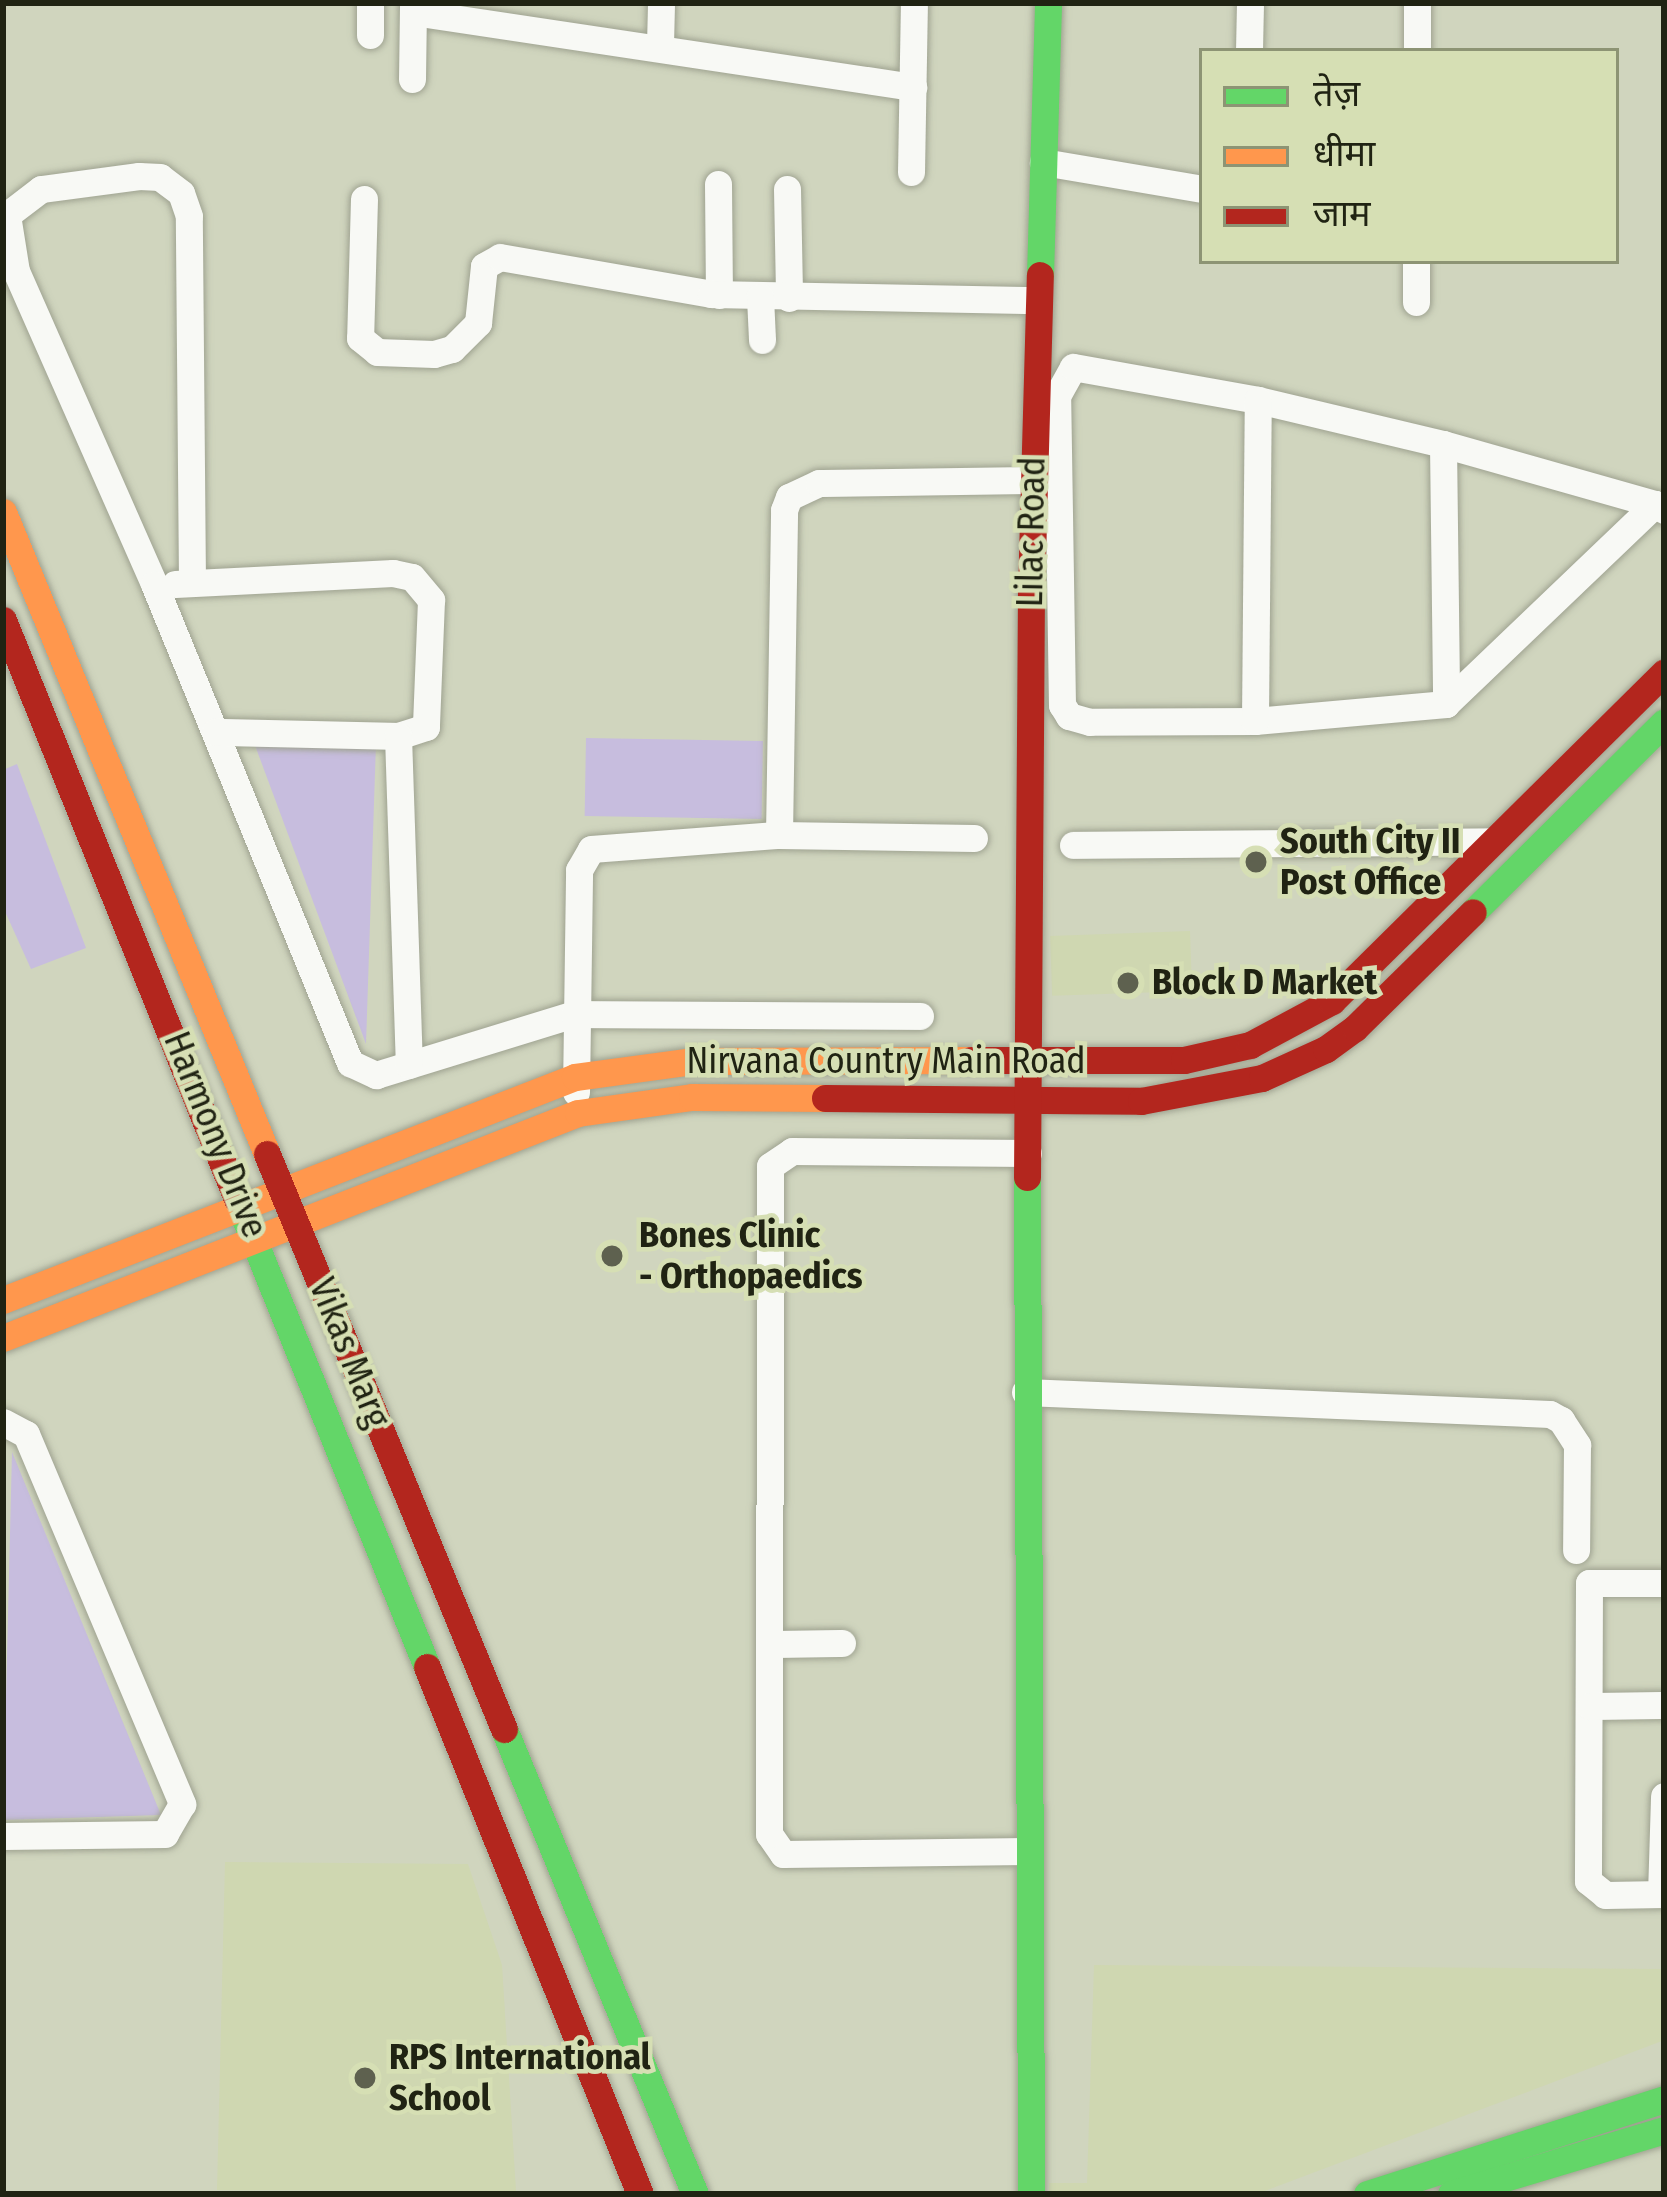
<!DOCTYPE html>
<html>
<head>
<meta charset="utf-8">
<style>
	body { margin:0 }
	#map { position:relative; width:1667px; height:2197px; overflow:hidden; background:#d0d5be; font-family:"Fira Sans Condensed","Noto Sans Devanagari",sans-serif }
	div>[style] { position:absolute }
	.built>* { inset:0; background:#cfd7b1; transform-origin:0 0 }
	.green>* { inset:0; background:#c7bdde; transform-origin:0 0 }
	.roads { filter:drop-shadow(0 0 3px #9fa391) drop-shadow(0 0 3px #9fa391) }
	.street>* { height:27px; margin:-13.5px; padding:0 13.5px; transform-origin:13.5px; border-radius:13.5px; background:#f8f9f5 }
	.fast>* { height:27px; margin:-13.5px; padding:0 13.5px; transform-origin:13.5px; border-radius:13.5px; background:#63d668 }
	.slow>* { height:27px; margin:-13.5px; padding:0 13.5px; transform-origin:13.5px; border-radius:13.5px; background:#ff974d }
	.jam>* { height:27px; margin:-13.5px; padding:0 13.5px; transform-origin:13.5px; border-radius:13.5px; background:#b3261e }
	.dots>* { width:33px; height:33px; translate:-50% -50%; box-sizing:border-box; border:6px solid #d6dfb4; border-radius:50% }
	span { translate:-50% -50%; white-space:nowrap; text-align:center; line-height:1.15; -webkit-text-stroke:9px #d6dfb4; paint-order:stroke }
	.street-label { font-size:36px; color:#202313 }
	.poi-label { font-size:36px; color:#202313; font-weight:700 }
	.left { translate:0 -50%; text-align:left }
	.frame { position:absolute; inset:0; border:6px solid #202313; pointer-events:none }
	.legend { position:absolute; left:1199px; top:48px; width:420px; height:216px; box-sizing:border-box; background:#d6dfb4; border:3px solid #8d9474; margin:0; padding:15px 21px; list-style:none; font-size:36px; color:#202313 }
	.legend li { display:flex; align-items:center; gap:24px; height:60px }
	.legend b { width:60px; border:3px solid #8d9474 }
</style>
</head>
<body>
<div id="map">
	<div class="built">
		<div style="left:1190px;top:931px;width:60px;height:140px;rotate:88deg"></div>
		<div style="clip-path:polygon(225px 1862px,468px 1864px,502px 1965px,516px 2191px,217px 2190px)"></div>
		<div style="clip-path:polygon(1094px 1965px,1664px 1969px,1662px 2041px,1257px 2194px,1049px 2194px,1049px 2183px,1087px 2183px)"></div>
	</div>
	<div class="green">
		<div style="left:586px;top:738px;width:177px;height:78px;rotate:1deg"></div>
		<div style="clip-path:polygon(253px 740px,376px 743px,366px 1044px)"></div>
		<div style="clip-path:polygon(17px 764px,86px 948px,31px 969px,3px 907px,3px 770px)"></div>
		<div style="clip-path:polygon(12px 1452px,161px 1815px,3px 1820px)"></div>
	</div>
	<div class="roads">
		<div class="street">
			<div style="left:413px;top:12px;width:506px;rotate:8.53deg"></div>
			<div style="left:370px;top:35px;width:32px;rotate:-90deg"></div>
			<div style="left:660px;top:45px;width:42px;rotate:-88.6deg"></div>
			<div style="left:1249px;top:51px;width:48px;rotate:-88.8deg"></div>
			<div style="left:1417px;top:51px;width:48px;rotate:-90deg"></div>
			<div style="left:412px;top:79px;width:76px;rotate:-89.2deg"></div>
			<div style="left:1043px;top:162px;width:161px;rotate:9.6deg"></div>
			<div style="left:911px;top:172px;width:169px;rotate:-89deg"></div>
			<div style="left:718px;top:184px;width:111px;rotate:89.5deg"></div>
			<div style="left:787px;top:189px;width:109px;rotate:88.9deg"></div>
			<div style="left:364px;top:199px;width:139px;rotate:91.6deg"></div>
			<div style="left:360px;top:338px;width:22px;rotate:39deg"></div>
			<div style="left:377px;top:352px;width:57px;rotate:2deg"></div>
			<div style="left:434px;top:354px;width:19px;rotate:-16deg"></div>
			<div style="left:452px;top:349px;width:37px;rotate:-45deg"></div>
			<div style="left:478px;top:323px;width:57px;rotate:-84deg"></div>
			<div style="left:484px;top:266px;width:18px;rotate:-29deg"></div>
			<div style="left:500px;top:257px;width:214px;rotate:9.9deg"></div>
			<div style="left:711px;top:294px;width:326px;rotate:1.1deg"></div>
			<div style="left:760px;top:297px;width:43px;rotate:87.3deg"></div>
			<div style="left:1416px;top:302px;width:41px;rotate:-90deg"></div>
			<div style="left:1443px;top:444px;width:260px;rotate:89.3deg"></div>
			<div style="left:1655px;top:504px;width:289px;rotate:136.3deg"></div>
			<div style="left:1446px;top:704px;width:192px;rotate:174.9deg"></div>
			<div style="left:1255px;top:721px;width:165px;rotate:179.7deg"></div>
			<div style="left:1090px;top:722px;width:22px;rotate:-164deg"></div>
			<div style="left:1069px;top:716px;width:13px;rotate:-122deg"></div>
			<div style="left:1062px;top:705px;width:309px;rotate:-90.9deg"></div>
			<div style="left:1057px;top:396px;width:33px;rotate:-61deg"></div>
			<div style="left:1073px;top:367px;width:188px;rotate:10.1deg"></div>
			<div style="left:1258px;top:400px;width:190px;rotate:13.4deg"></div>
			<div style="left:1443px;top:444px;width:220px;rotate:15.8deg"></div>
			<div style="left:1655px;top:504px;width:11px;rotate:34deg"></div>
			<div style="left:192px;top:583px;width:367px;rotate:-90.5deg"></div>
			<div style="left:189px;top:216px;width:24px;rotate:-109deg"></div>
			<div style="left:181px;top:193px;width:26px;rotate:-143deg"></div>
			<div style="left:160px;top:177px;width:21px;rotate:-177deg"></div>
			<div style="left:139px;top:176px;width:99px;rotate:172.4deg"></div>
			<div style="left:41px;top:189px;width:43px;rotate:142.6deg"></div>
			<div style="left:7px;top:215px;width:57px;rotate:80.9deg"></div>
			<div style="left:16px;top:271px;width:342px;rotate:66.2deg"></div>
			<div style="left:154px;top:584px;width:518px;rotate:67.75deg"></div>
			<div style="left:350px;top:1063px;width:29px;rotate:25deg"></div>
			<div style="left:376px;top:1075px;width:207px;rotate:-17.1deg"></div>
			<div style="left:574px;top:1014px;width:346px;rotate:0.3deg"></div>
			<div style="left:175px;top:584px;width:218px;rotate:-2.9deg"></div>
			<div style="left:393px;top:573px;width:19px;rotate:12deg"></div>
			<div style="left:412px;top:577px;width:30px;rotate:50deg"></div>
			<div style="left:431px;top:600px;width:127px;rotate:92.3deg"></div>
			<div style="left:426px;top:727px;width:29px;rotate:162deg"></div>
			<div style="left:398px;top:736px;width:183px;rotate:-178.7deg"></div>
			<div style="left:1255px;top:721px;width:321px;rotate:-89.5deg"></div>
			<div style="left:398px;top:736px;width:329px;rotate:88.1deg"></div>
			<div style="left:779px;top:835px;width:325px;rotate:-89.1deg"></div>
			<div style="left:784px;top:510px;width:14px;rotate:-69deg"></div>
			<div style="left:789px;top:497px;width:33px;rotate:-25deg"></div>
			<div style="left:819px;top:483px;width:214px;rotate:-0.8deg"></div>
			<div style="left:1073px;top:845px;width:417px;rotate:-0.5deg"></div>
			<div style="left:576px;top:1092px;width:222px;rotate:-89.2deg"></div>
			<div style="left:579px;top:870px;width:24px;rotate:-60deg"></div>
			<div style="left:591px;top:849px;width:189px;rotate:-4.3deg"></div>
			<div style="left:779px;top:835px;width:195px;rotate:0.9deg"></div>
			<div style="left:1025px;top:1392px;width:525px;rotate:2.4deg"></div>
			<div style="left:1550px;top:1414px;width:13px;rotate:29deg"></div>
			<div style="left:1561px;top:1420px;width:30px;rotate:57deg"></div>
			<div style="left:1577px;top:1445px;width:105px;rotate:90.5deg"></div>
			<div style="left:3px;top:1422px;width:26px;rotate:28deg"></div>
			<div style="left:26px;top:1434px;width:402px;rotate:67.1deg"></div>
			<div style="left:182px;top:1804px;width:34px;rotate:120deg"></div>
			<div style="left:165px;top:1834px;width:162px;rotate:179.3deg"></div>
			<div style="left:1664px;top:1583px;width:75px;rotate:180deg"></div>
			<div style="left:1589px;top:1583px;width:298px;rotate:90.2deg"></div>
			<div style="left:1588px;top:1881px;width:22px;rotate:39deg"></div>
			<div style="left:1605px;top:1895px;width:59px;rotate:-1deg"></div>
			<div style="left:772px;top:1644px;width:70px;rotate:-0.8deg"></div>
			<div style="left:1590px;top:1706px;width:74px;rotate:-0.8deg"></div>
			<div style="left:1027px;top:1851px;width:244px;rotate:179.3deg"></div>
			<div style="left:783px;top:1854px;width:24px;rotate:-125deg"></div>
			<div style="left:769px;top:1834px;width:668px;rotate:-89.91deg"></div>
			<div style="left:770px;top:1166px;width:27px;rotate:-34deg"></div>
			<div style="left:792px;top:1151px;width:236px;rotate:0.5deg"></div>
			<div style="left:1661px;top:1894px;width:98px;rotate:-88.2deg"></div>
		</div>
		<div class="fast">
			<div style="left:1040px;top:275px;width:272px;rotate:-88.3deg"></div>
			<div style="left:1473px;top:912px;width:269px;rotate:-44.8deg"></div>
			<div style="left:1027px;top:1177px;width:1017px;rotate:89.77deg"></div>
			<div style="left:237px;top:1199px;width:505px;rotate:67.9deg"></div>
			<div style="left:504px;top:1729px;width:503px;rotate:67.67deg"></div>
			<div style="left:1367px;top:2194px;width:312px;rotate:-17.7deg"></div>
			<div style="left:1451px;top:2194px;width:222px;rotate:-16.7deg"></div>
		</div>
		<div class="slow">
			<div style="left:3px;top:512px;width:694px;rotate:67.65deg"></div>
			<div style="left:3px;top:1300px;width:614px;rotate:-21.3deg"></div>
			<div style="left:575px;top:1077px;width:120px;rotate:-7.7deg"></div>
			<div style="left:694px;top:1061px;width:277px;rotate:-0.2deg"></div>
			<div style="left:3px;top:1338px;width:617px;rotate:-21.37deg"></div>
			<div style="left:578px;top:1113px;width:115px;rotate:-8deg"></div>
			<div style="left:692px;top:1097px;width:133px;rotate:0.4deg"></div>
		</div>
		<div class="jam">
			<div style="left:3px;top:620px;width:624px;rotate:67.99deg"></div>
			<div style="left:971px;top:1060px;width:213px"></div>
			<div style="left:1184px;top:1060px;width:68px;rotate:-12.8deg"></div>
			<div style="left:1250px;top:1045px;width:93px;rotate:-28.2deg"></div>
			<div style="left:1332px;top:1001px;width:467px;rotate:-44.7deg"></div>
			<div style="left:825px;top:1098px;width:316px;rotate:0.5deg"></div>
			<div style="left:1141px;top:1101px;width:123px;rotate:-10.8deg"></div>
			<div style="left:1262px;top:1078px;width:70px;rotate:-24.4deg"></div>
			<div style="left:1326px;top:1049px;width:36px;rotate:-36deg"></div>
			<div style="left:1355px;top:1028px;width:165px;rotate:-44.5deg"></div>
			<div style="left:267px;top:1154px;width:622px;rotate:67.6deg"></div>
			<div style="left:1027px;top:1177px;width:585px;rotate:-89.61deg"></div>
			<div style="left:1031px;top:592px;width:317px;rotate:-88.4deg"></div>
			<div style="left:427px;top:1667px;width:568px;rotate:67.99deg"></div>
		</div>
	</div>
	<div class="dots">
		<div style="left:1256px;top:862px;background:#5e614f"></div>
		<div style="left:1128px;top:983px;background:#5e614f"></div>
		<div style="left:612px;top:1256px;background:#5e614f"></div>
		<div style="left:365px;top:2078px;background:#5e614f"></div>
	</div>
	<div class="street-label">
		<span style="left:1032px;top:532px;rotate:-89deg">Lilac Road</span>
		<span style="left:886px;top:1062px">Nirvana Country Main Road</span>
		<span style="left:215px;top:1135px;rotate:68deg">Harmony Drive</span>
		<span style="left:349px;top:1353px;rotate:68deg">Vikas Marg</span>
	</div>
	<div class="poi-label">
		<span class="left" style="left:1280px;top:862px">South City II<br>Post Office</span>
		<span class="left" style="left:1152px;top:983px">Block D Market</span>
		<span class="left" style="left:639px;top:1256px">Bones Clinic<br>- Orthopaedics</span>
		<span class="left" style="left:389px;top:2078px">RPS International<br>School</span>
	</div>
	<div class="frame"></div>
	<ul class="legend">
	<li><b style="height:15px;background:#63d668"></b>तेज़</li>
	<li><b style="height:15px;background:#ff974d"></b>धीमा</li>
	<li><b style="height:15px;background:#b3261e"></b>जाम</li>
	</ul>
</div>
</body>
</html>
